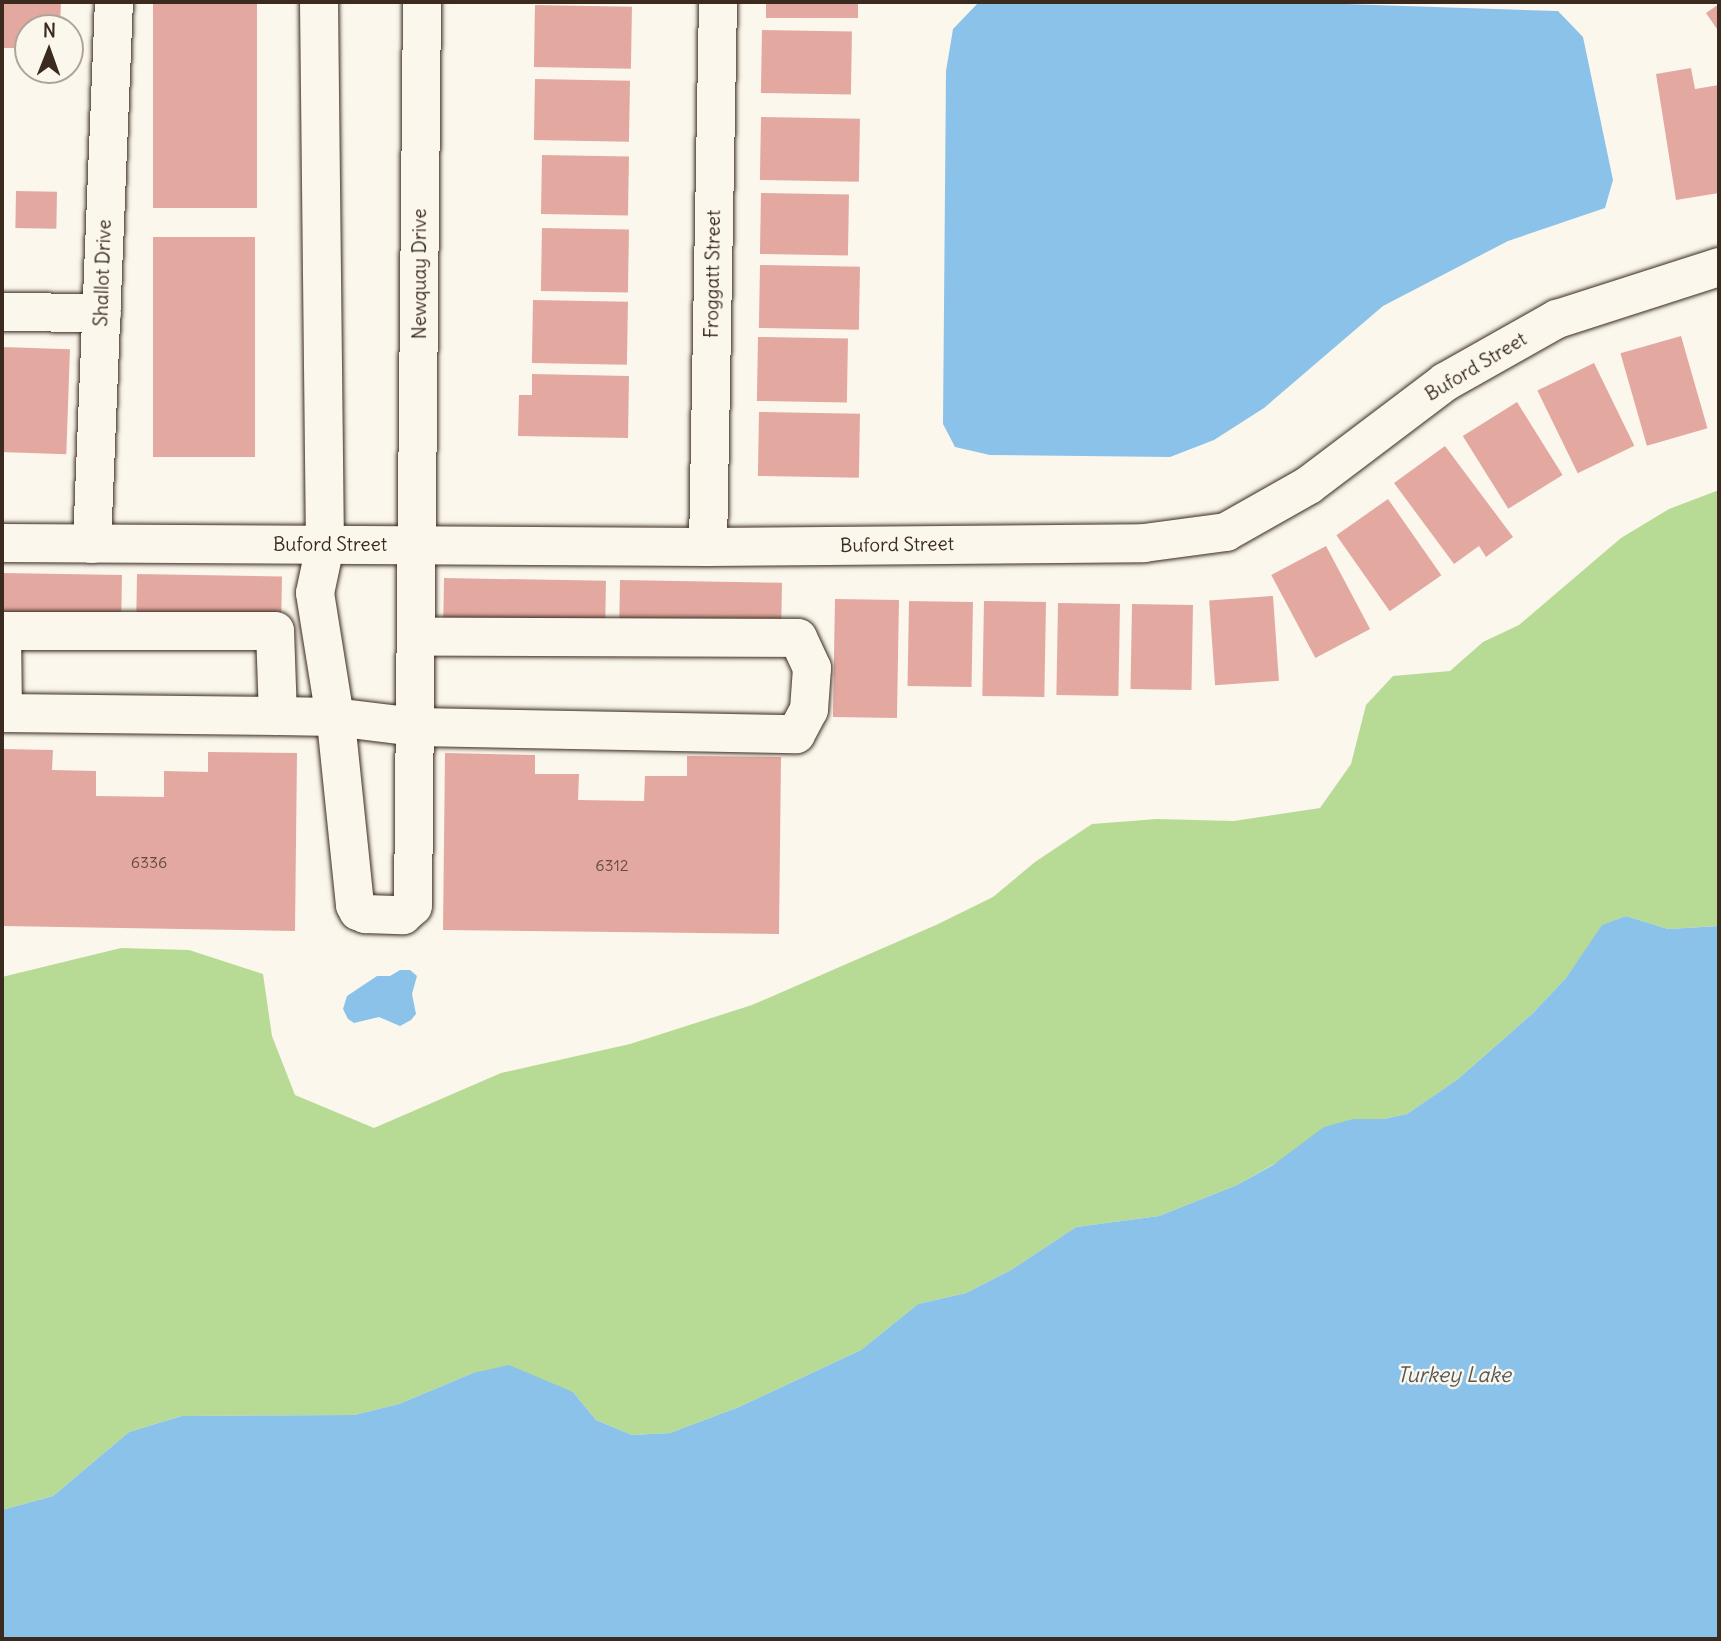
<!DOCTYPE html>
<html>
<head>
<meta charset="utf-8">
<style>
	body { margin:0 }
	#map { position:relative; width:1721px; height:1641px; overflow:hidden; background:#fbf7ec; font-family:Delius,sans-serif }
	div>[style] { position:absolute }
	.green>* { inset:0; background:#b7db95 }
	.water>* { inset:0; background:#8bc2e9 }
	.building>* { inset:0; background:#e3a9a0; transform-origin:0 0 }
	.roads { filter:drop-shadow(0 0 2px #3b2a1e) drop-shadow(0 0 2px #3b2a1e) }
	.minor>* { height:38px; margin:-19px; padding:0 19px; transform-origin:19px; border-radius:19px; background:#fbf7ec }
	span { translate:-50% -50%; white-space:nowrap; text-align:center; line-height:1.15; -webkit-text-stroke:5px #fbf7ec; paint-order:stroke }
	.number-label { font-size:16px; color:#654a3e }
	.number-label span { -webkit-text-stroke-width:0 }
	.street-label { font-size:19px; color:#3b2a1e }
	.water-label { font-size:21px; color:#53585b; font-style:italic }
	.frame { position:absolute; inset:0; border:4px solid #3b2a1e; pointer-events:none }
	.north { position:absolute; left:14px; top:14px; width:70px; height:70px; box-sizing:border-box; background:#fbf7ec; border:2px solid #aea59a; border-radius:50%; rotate:1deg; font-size:19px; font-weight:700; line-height:28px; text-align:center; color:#3b2a1e }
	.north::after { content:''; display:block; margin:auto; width:24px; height:32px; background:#3b2a1e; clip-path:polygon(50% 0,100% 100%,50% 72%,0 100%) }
</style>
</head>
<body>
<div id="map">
	<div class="green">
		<div style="clip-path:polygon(1719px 490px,1719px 926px,1668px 929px,1626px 916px,1603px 925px,1566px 978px,1533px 1013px,1458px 1079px,1407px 1114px,1383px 1119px,1353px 1119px,1237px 1185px,1159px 1216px,1076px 1227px,1011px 1270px,966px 1293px,918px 1304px,861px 1350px,739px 1407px,670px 1433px,632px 1435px,596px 1420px,573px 1392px,473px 1373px,399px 1404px,354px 1415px,182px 1416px,129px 1432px,53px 1496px,2px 1510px,2px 977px,121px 948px,189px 950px,263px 974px,272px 1036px,295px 1095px,374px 1128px,501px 1073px,630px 1044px,752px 1005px,936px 925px,993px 897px,1035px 862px,1092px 824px,1157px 819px,1234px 821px,1320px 808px,1351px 764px,1366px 705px,1393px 676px,1450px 671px,1483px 642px,1519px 625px,1621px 538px,1669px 509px)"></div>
	</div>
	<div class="water">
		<div style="clip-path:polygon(979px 2px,1284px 2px,1558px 11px,1583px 37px,1613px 180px,1605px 208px,1508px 241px,1383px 306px,1264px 408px,1214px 440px,1170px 457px,990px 455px,955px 447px,943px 424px,946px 71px,953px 29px)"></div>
		<div style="clip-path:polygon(1626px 916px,1668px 929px,1719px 926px,1719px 1639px,2px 1639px,2px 1510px,53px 1496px,129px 1432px,182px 1416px,354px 1415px,399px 1404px,473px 1373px,509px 1365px,573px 1392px,596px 1420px,632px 1435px,670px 1433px,739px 1407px,861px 1350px,918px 1304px,966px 1293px,1011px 1270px,1076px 1227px,1159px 1216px,1237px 1185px,1273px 1165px,1324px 1127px,1353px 1119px,1383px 1119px,1407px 1114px,1458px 1079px,1533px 1013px,1566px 978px,1602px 925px)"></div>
		<div style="clip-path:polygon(400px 970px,410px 970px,417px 976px,412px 994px,416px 1014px,411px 1020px,400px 1026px,379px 1017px,354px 1023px,348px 1019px,343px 1009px,347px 996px,377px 976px,390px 976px)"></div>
	</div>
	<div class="building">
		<div style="clip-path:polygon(2px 2px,61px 2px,60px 28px,28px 28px,28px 48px,2px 48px)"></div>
		<div style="left:153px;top:2px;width:104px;height:206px"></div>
		<div style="left:766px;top:2px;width:92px;height:16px"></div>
		<div style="clip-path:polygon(1719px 4px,1719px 32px,1706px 13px)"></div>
		<div style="left:535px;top:5px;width:97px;height:62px;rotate:1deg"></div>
		<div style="left:762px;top:30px;width:90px;height:63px;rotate:1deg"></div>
		<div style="clip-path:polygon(1691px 68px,1695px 89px,1719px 85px,1719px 193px,1676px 200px,1656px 74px)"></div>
		<div style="left:535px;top:79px;width:95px;height:61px;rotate:1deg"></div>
		<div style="left:761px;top:117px;width:99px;height:63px;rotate:1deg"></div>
		<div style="left:542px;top:155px;width:87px;height:59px;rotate:1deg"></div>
		<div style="left:16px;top:191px;width:41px;height:37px;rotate:1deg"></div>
		<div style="left:761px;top:193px;width:88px;height:61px;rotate:1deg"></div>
		<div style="left:542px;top:228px;width:87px;height:63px;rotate:1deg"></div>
		<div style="left:153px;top:237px;width:102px;height:220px"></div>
		<div style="left:760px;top:265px;width:100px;height:63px;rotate:1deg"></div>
		<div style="left:533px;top:300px;width:95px;height:63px;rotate:1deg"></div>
		<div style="left:1681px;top:336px;width:96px;height:63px;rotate:74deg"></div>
		<div style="left:758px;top:337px;width:90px;height:64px;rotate:1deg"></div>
		<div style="left:2px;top:347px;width:68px;height:105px;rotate:2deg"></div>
		<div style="left:1594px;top:363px;width:92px;height:63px;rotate:64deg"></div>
		<div style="clip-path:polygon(532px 374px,629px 376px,628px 438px,518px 436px,519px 395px,532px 395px)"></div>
		<div style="left:1517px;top:402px;width:86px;height:64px;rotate:58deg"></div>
		<div style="left:759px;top:412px;width:101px;height:64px;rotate:1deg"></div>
		<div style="clip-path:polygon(1445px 446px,1513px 537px,1486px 557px,1479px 546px,1454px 564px,1394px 483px)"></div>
		<div style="left:1388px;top:499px;width:93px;height:63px;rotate:55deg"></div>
		<div style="left:1326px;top:546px;width:94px;height:62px;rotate:62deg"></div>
		<div style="left:2px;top:573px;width:120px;height:40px;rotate:1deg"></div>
		<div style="left:137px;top:574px;width:145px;height:41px;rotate:1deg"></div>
		<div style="left:444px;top:578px;width:162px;height:40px;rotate:1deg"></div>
		<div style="left:620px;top:580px;width:162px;height:39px;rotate:1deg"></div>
		<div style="left:1273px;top:596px;width:85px;height:64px;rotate:86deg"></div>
		<div style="left:835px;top:599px;width:64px;height:118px;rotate:1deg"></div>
		<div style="left:909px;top:601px;width:64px;height:85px;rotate:1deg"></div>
		<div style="left:984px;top:601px;width:62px;height:95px;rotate:1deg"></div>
		<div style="left:1058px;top:603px;width:62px;height:92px;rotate:1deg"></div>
		<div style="left:1132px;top:604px;width:61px;height:85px;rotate:1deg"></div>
		<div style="clip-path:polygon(2px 749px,53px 750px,52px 770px,96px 771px,96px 796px,164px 797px,164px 771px,208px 772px,208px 752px,297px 753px,295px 931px,2px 926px)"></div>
		<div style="clip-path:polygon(445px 753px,535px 755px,535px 774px,579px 774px,578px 800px,644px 801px,645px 776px,687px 776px,687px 756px,781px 757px,779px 934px,443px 930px)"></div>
	</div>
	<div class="roads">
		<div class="minor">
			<div style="left:319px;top:2px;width:544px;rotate:89.37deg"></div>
			<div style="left:325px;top:546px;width:48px;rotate:102deg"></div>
			<div style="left:315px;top:593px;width:140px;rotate:80.9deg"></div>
			<div style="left:337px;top:731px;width:175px;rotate:84.1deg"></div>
			<div style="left:355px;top:905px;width:7px;rotate:63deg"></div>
			<div style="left:358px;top:911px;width:8px;rotate:23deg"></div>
			<div style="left:365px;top:914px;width:38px;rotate:2deg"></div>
			<div style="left:403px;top:915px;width:13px;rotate:-42deg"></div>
			<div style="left:413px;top:906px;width:904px;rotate:-89.43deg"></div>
			<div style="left:2px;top:312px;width:100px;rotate:0.6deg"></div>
			<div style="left:2px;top:543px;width:706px;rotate:0.32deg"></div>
			<div style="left:708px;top:547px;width:436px;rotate:-0.5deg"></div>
			<div style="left:1144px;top:543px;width:83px;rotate:-7.6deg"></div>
			<div style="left:1226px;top:532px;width:95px;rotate:-29.5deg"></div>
			<div style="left:1309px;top:485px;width:171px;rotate:-37.1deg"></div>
			<div style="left:1445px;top:382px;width:129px;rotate:-29.4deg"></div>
			<div style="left:1557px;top:319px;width:170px;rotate:-17.8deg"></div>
			<div style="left:92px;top:544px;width:542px;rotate:-87.68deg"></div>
			<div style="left:708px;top:547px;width:545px;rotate:-88.95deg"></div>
			<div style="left:278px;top:716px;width:85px;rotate:-92deg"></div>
			<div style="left:275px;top:631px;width:273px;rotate:180deg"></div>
			<div style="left:2px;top:631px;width:82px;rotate:89.3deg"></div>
			<div style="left:3px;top:713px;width:275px;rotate:0.6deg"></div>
			<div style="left:278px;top:716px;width:56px;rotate:1deg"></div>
			<div style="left:334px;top:717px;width:83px;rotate:7deg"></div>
			<div style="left:416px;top:727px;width:380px;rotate:1.1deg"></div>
			<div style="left:796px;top:734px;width:27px;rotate:-62deg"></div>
			<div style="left:809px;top:710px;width:42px;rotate:-85.9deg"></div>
			<div style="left:812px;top:668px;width:33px;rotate:-115deg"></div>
			<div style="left:798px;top:638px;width:381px;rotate:-179.8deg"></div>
		</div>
	</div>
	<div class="number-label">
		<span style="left:149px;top:862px">6336</span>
		<span style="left:612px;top:865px">6312</span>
	</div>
	<div class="street-label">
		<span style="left:103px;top:273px;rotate:-88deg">Shallot Drive</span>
		<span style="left:420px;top:274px;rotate:-90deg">Newquay Drive</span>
		<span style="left:713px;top:274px;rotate:-89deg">Froggatt Street</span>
		<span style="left:1476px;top:367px;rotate:-31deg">Buford Street</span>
		<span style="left:330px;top:545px">Buford Street</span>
		<span style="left:897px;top:545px;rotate:-1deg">Buford Street</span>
	</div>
	<div class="water-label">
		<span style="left:1454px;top:1375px">Turkey Lake</span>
	</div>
	<div class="frame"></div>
	<div class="north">N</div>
</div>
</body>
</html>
